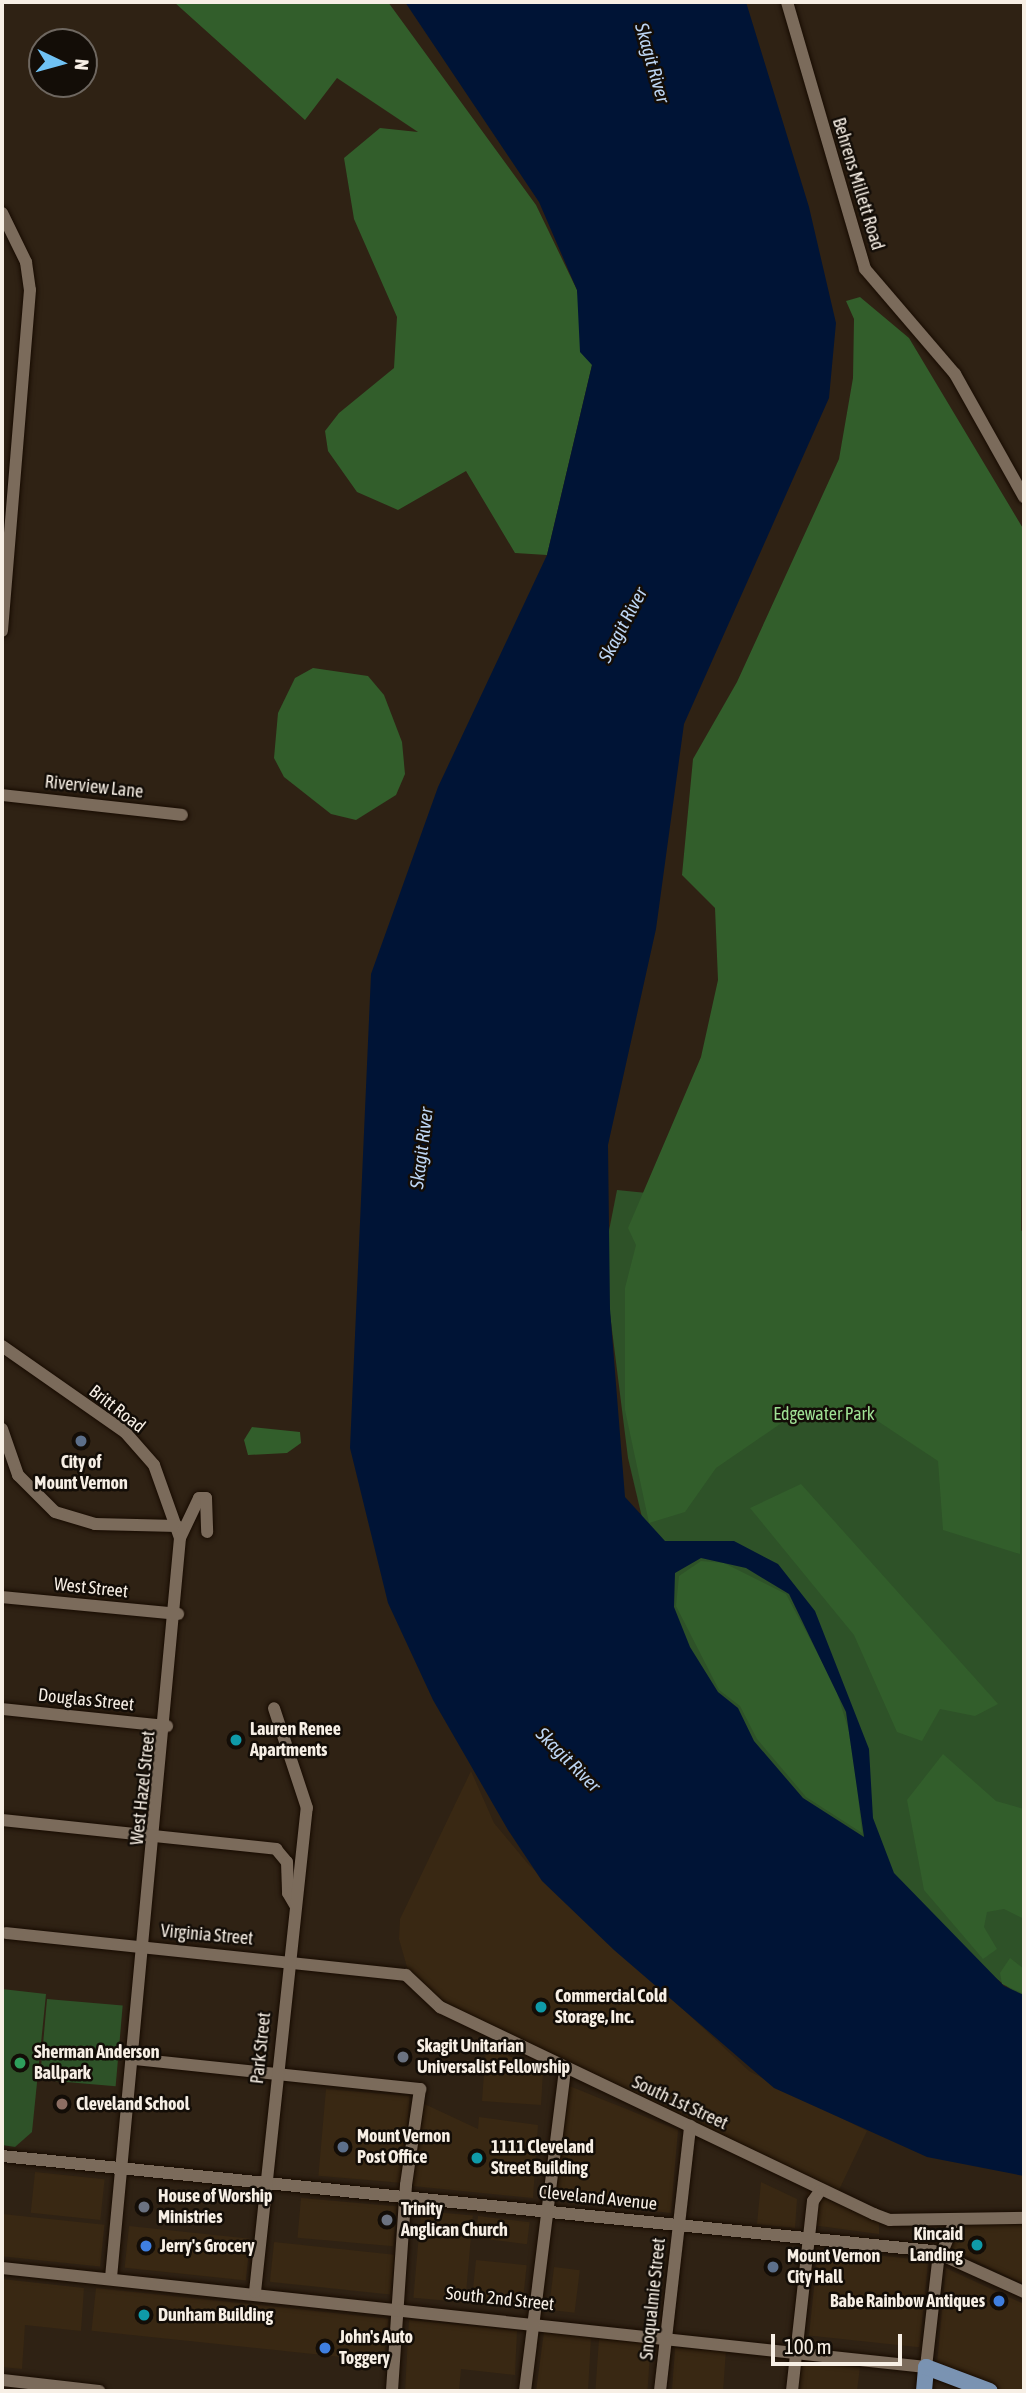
<!DOCTYPE html>
<html>
<head>
<meta charset="utf-8">
<style>
	body { margin:0 }
	#map { position:relative; width:1026px; height:2393px; overflow:hidden; background:#2f2214; font-family:"Asap Condensed",sans-serif }
	div>[style] { position:absolute }
	.built>* { inset:0; background:#392813; transform-origin:0 0 }
	.green>* { inset:0; background:#2e5228; transform-origin:0 0 }
	.forest>* { inset:0; background:#325e2b }
	.water>* { inset:0; background:#001436 }
	.roads { filter:drop-shadow(0 0 2px #170b01) drop-shadow(0 0 2px #170b01) }
	.minor>* { height:12px; margin:-6px; padding:0 6px; transform-origin:6px; border-radius:6px; background:#7b6b5b }
	.major>* { height:16px; margin:-8px; padding:0 8px; transform-origin:8px; border-radius:8px; background:#7a93b2 }
	.dots>* { width:19px; height:19px; translate:-50% -50%; box-sizing:border-box; border:4px solid #130d07; border-radius:50% }
	span { translate:-50% -50%; white-space:nowrap; text-align:center; line-height:1.15; -webkit-text-stroke:5px #130d07; paint-order:stroke }
	.street-label { font-size:18px; color:#f7efe5 }
	.park-label { font-size:18px; color:#9fe194 }
	.poi-label { font-size:18px; color:#f7efe5; font-weight:700 }
	.left { translate:0 -50%; text-align:left }
	.right { translate:-100% -50%; text-align:right }
	.water-label { font-size:19px; color:#bdd5f3; font-style:italic }
	.frame { position:absolute; inset:0; border:4px solid #f7efe5; pointer-events:none }
	.north { position:absolute; left:28px; top:28px; width:70px; height:70px; box-sizing:border-box; background:#130d07; border:2px solid #6e6760; border-radius:50%; rotate:95deg; font-size:19px; font-weight:700; line-height:28px; text-align:center; color:#f7efe5 }
	.north::after { content:''; display:block; margin:auto; width:24px; height:32px; background:#70c2f4; clip-path:polygon(50% 0,100% 100%,50% 72%,0 100%) }
	.scale { position:absolute; left:771px; top:2334px; width:131px; height:32px; box-sizing:border-box; border:4px solid #f7efe5; border-top:0; padding-left:9px; font-size:21px; line-height:24px; white-space:nowrap; color:#f7efe5; -webkit-text-stroke:5px #130d07; paint-order:stroke }
</style>
</head>
<body>
<div id="map">
	<div class="built">
		<div style="clip-path:polygon(471px 1771px,494px 1823px,529px 1865px,749px 2071px,867px 2131px,838px 2192px,430px 1998px,411px 1981px,399px 1939px,400px 1919px)"></div>
		<div style="clip-path:polygon(486px 2045px,543px 2072px,541px 2105px,482px 2101px)"></div>
		<div style="clip-path:polygon(567px 2085px,678px 2130px,671px 2213px,554px 2200px)"></div>
		<div style="left:326px;top:2089px;width:84px;height:87px;rotate:5deg"></div>
		<div style="clip-path:polygon(418px 2101px,478px 2129px,479px 2117px,538px 2125px,533px 2198px,413px 2186px)"></div>
		<div style="left:35px;top:2172px;width:70px;height:41px;rotate:6deg"></div>
		<div style="clip-path:polygon(761px 2182px,797px 2199px,795px 2228px,757px 2224px)"></div>
		<div style="clip-path:polygon(808px 2191px,879px 2222px,879px 2234px,804px 2224px)"></div>
		<div style="left:301px;top:2198px;width:96px;height:40px;rotate:5deg"></div>
		<div style="left:421px;top:2211px;width:52px;height:87px;rotate:5deg"></div>
		<div style="left:2px;top:2214px;width:103px;height:42px;rotate:6deg"></div>
		<div style="left:478px;top:2216px;width:52px;height:22px;rotate:7deg"></div>
		<div style="clip-path:polygon(1024px 2220px,1024px 2284px,949px 2248px,960px 2224px)"></div>
		<div style="left:129px;top:2226px;width:122px;height:42px;rotate:6deg"></div>
		<div style="left:274px;top:2242px;width:121px;height:40px;rotate:6deg"></div>
		<div style="left:818px;top:2249px;width:111px;height:87px;rotate:6deg"></div>
		<div style="left:476px;top:2260px;width:51px;height:43px;rotate:6deg"></div>
		<div style="left:554px;top:2267px;width:26px;height:43px;rotate:7deg"></div>
		<div style="clip-path:polygon(946px 2268px,1024px 2304px,1024px 2391px,1000px 2391px,937px 2363px)"></div>
		<div style="clip-path:polygon(2px 2279px,84px 2288px,81px 2331px,25px 2325px,22px 2369px,2px 2367px)"></div>
		<div style="left:96px;top:2288px;width:294px;height:43px;rotate:6deg"></div>
		<div style="clip-path:polygon(409px 2320px,517px 2331px,515px 2375px,461px 2369px,459px 2391px,405px 2391px)"></div>
		<div style="clip-path:polygon(544px 2332px,591px 2337px,588px 2391px,536px 2391px)"></div>
		<div style="left:599px;top:2339px;width:52px;height:52px;rotate:4deg"></div>
		<div style="left:675px;top:2348px;width:51px;height:43px;rotate:4deg"></div>
		<div style="clip-path:polygon(801px 2363px,860px 2367px,857px 2391px,799px 2391px)"></div>
	</div>
	<div class="green">
		<div style="clip-path:polygon(617px 1190px,1024px 1231px,1024px 1999px,871px 1887px,672px 1645px,628px 1458px,609px 1306px,605px 1251px)"></div>
		<div style="clip-path:polygon(2px 1989px,46px 1994px,32px 2132px,15px 2147px,2px 2145px)"></div>
		<div style="left:47px;top:1999px;width:76px;height:81px;rotate:5deg"></div>
	</div>
	<div class="forest">
		<div style="clip-path:polygon(174px 2px,388px 2px,536px 205px,577px 290px,592px 365px,547px 555px,515px 553px,466px 471px,398px 510px,357px 492px,328px 451px,325px 431px,339px 413px,394px 368px,397px 317px,354px 219px,344px 158px,380px 128px,418px 132px,337px 78px,305px 120px)"></div>
		<div style="clip-path:polygon(860px 297px,909px 338px,1024px 530px,1020px 1554px,943px 1530px,938px 1461px,861px 1410px,796px 1413px,716px 1468px,685px 1512px,649px 1523px,625px 1410px,625px 1288px,636px 1245px,628px 1228px,701px 1057px,718px 980px,715px 908px,682px 875px,693px 759px,737px 682px,839px 459px,853px 378px,854px 319px,846px 301px)"></div>
		<div style="clip-path:polygon(313px 668px,368px 676px,384px 695px,402px 742px,405px 774px,396px 795px,356px 820px,331px 814px,284px 777px,274px 758px,278px 713px,295px 678px)"></div>
		<div style="clip-path:polygon(252px 1427px,300px 1432px,301px 1443px,287px 1453px,248px 1455px,244px 1440px)"></div>
		<div style="clip-path:polygon(801px 1484px,991px 1696px,998px 1704px,975px 1716px,940px 1709px,922px 1741px,897px 1732px,854px 1635px,750px 1508px)"></div>
		<div style="clip-path:polygon(701px 1561px,724px 1563px,786px 1594px,835px 1686px,852px 1741px,862px 1833px,806px 1797px,757px 1739px,740px 1706px,719px 1690px,676px 1606px,679px 1576px)"></div>
		<div style="clip-path:polygon(943px 1754px,996px 1801px,1024px 1809px,1024px 1919px,1004px 1909px,987px 1912px,984px 1927px,997px 1949px,983px 1959px,924px 1890px,907px 1800px)"></div>
		<div style="clip-path:polygon(1010px 1958px,1024px 1969px,1024px 1994px,1002px 1984px,1000px 1973px)"></div>
	</div>
	<div class="water">
		<div style="clip-path:polygon(evenodd,405px 2px,746px 2px,809px 207px,836px 323px,829px 398px,684px 724px,656px 929px,608px 1145px,610px 1309px,625px 1497px,665px 1541px,734px 1541px,778px 1564px,815px 1611px,869px 1749px,873px 1818px,894px 1873px,1004px 1986px,1024px 1995px,1024px 2176px,927px 2157px,774px 2088px,614px 1950px,542px 1881px,508px 1830px,433px 1700px,388px 1603px,350px 1448px,371px 974px,438px 787px,547px 555px,592px 365px,580px 352px,577px 290px,539px 202px,405px 2px,701px 1558px,746px 1568px,789px 1594px,846px 1712px,864px 1837px,803px 1798px,754px 1741px,738px 1708px,718px 1692px,690px 1647px,674px 1607px,675px 1573px,701px 1558px)"></div>
	</div>
	<div class="roads">
		<div class="minor">
			<div style="left:787px;top:2px;width:278px;rotate:73.7deg"></div>
			<div style="left:865px;top:269px;width:138px;rotate:49.4deg"></div>
			<div style="left:955px;top:374px;width:141px;rotate:60.7deg"></div>
			<div style="left:2px;top:213px;width:55px;rotate:63.9deg"></div>
			<div style="left:26px;top:262px;width:28px;rotate:82deg"></div>
			<div style="left:30px;top:290px;width:342px;rotate:94.7deg"></div>
			<div style="left:2px;top:795px;width:181px;rotate:6.3deg"></div>
			<div style="left:2px;top:1346px;width:150px;rotate:35deg"></div>
			<div style="left:125px;top:1432px;width:44px;rotate:48.7deg"></div>
			<div style="left:154px;top:1465px;width:77px;rotate:70.4deg"></div>
			<div style="left:180px;top:1538px;width:743px;rotate:95.33deg"></div>
			<div style="left:2px;top:1429px;width:49px;rotate:70.8deg"></div>
			<div style="left:18px;top:1475px;width:52px;rotate:45deg"></div>
			<div style="left:55px;top:1512px;width:42px;rotate:16.7deg"></div>
			<div style="left:95px;top:1524px;width:82px;rotate:1.4deg"></div>
			<div style="left:180px;top:1538px;width:44px;rotate:-64.6deg"></div>
			<div style="left:199px;top:1498px;width:7px"></div>
			<div style="left:206px;top:1498px;width:34px;rotate:88deg"></div>
			<div style="left:2px;top:1597px;width:177px;rotate:5.5deg"></div>
			<div style="left:2px;top:1709px;width:166px;rotate:5.9deg"></div>
			<div style="left:2px;top:1820px;width:276px;rotate:6deg"></div>
			<div style="left:276px;top:1849px;width:17px;rotate:50deg"></div>
			<div style="left:287px;top:1862px;width:31px;rotate:88deg"></div>
			<div style="left:288px;top:1893px;width:14px;rotate:60deg"></div>
			<div style="left:6px;top:1933px;width:402px;rotate:6deg"></div>
			<div style="left:406px;top:1975px;width:47px;rotate:43.3deg"></div>
			<div style="left:440px;top:2007px;width:481px;rotate:25.5deg"></div>
			<div style="left:874px;top:2214px;width:17px;rotate:21deg"></div>
			<div style="left:890px;top:2220px;width:134px;rotate:-0.9deg"></div>
			<div style="left:134px;top:2059px;width:288px;rotate:6deg"></div>
			<div style="left:420px;top:2089px;width:97px;rotate:98.3deg"></div>
			<div style="left:406px;top:2185px;width:206px;rotate:93.9deg"></div>
			<div style="left:2px;top:2156px;width:936px;rotate:5.83deg"></div>
			<div style="left:933px;top:2251px;width:100px;rotate:24.3deg"></div>
			<div style="left:2px;top:2268px;width:929px;rotate:6.12deg"></div>
			<div style="left:926px;top:2367px;width:106px;rotate:-83.5deg"></div>
			<div style="left:938px;top:2262px;width:44px;rotate:-67.5deg"></div>
			<div style="left:255px;top:2292px;width:487px;rotate:-83.9deg"></div>
			<div style="left:307px;top:1808px;width:105px;rotate:-108.3deg"></div>
			<div style="left:2px;top:2380px;width:98px;rotate:6.5deg"></div>
			<div style="left:525px;top:2391px;width:324px;rotate:-82.9deg"></div>
			<div style="left:660px;top:2391px;width:267px;rotate:-83.5deg"></div>
			<div style="left:792px;top:2391px;width:191px;rotate:-83.7deg"></div>
			<div style="left:813px;top:2201px;width:12px;rotate:-55deg"></div>
		</div>
		<div class="major">
			<div style="left:924px;top:2391px;width:24px;rotate:-85deg"></div>
			<div style="left:926px;top:2367px;width:68px;rotate:20.6deg"></div>
		</div>
	</div>
	<div class="dots">
		<div style="left:81px;top:1441px;background:#5c6f8a"></div>
		<div style="left:236px;top:1740px;background:#0f9aa8"></div>
		<div style="left:541px;top:2007px;background:#0f9aa8"></div>
		<div style="left:403px;top:2057px;background:#6b7280"></div>
		<div style="left:20px;top:2063px;background:#2e9e5b"></div>
		<div style="left:62px;top:2104px;background:#8d6e63"></div>
		<div style="left:343px;top:2147px;background:#5c6f8a"></div>
		<div style="left:477px;top:2158px;background:#0f9aa8"></div>
		<div style="left:144px;top:2207px;background:#6b7280"></div>
		<div style="left:387px;top:2220px;background:#6b7280"></div>
		<div style="left:977px;top:2245px;background:#0f9aa8"></div>
		<div style="left:146px;top:2246px;background:#3f7fe0"></div>
		<div style="left:773px;top:2267px;background:#5c6f8a"></div>
		<div style="left:999px;top:2301px;background:#3f7fe0"></div>
		<div style="left:144px;top:2315px;background:#0f9aa8"></div>
		<div style="left:325px;top:2348px;background:#3f7fe0"></div>
	</div>
	<div class="street-label">
		<span style="left:858px;top:184px;rotate:73deg">Behrens Millett Road</span>
		<span style="left:94px;top:787px;rotate:6deg">Riverview Lane</span>
		<span style="left:117px;top:1409px;rotate:38deg">Britt Road</span>
		<span style="left:91px;top:1588px;rotate:6deg">West Street</span>
		<span style="left:86px;top:1700px;rotate:6deg">Douglas Street</span>
		<span style="left:143px;top:1788px;rotate:-84deg">West Hazel Street</span>
		<span style="left:207px;top:1935px;rotate:5deg">Virginia Street</span>
		<span style="left:261px;top:2048px;rotate:-84deg">Park Street</span>
		<span style="left:680px;top:2103px;rotate:25deg">South 1st Street</span>
		<span style="left:598px;top:2198px;rotate:6deg">Cleveland Avenue</span>
		<span style="left:500px;top:2299px;rotate:6deg">South 2nd Street</span>
		<span style="left:653px;top:2299px;rotate:-84deg">Snoqualmie Street</span>
	</div>
	<div class="park-label">
		<span style="left:824px;top:1414px">Edgewater Park</span>
	</div>
	<div class="poi-label">
		<span style="left:81px;top:1473px">City of<br>Mount Vernon</span>
		<span class="left" style="left:250px;top:1740px">Lauren Renee<br>Apartments</span>
		<span class="left" style="left:555px;top:2007px">Commercial Cold<br>Storage, Inc.</span>
		<span class="left" style="left:417px;top:2057px">Skagit Unitarian<br>Universalist Fellowship</span>
		<span class="left" style="left:34px;top:2063px">Sherman Anderson<br>Ballpark</span>
		<span class="left" style="left:76px;top:2104px">Cleveland School</span>
		<span class="left" style="left:357px;top:2147px">Mount Vernon<br>Post Office</span>
		<span class="left" style="left:491px;top:2158px">1111 Cleveland<br>Street Building</span>
		<span class="left" style="left:158px;top:2207px">House of Worship<br>Ministries</span>
		<span class="left" style="left:401px;top:2220px">Trinity<br>Anglican Church</span>
		<span class="right" style="left:963px;top:2245px">Kincaid<br>Landing</span>
		<span class="left" style="left:160px;top:2246px">Jerry's Grocery</span>
		<span class="left" style="left:787px;top:2267px">Mount Vernon<br>City Hall</span>
		<span class="right" style="left:985px;top:2301px">Babe Rainbow Antiques</span>
		<span class="left" style="left:158px;top:2315px">Dunham Building</span>
		<span class="left" style="left:339px;top:2348px">John's Auto<br>Toggery</span>
	</div>
	<div class="water-label">
		<span style="left:652px;top:63px;rotate:74deg">Skagit River</span>
		<span style="left:623px;top:625px;rotate:-62deg">Skagit River</span>
		<span style="left:422px;top:1148px;rotate:-83deg">Skagit River</span>
		<span style="left:568px;top:1760px;rotate:45deg">Skagit River</span>
	</div>
	<div class="frame"></div>
	<div class="north">N</div>
	<div class="scale">100 m</div>
</div>
</body>
</html>
